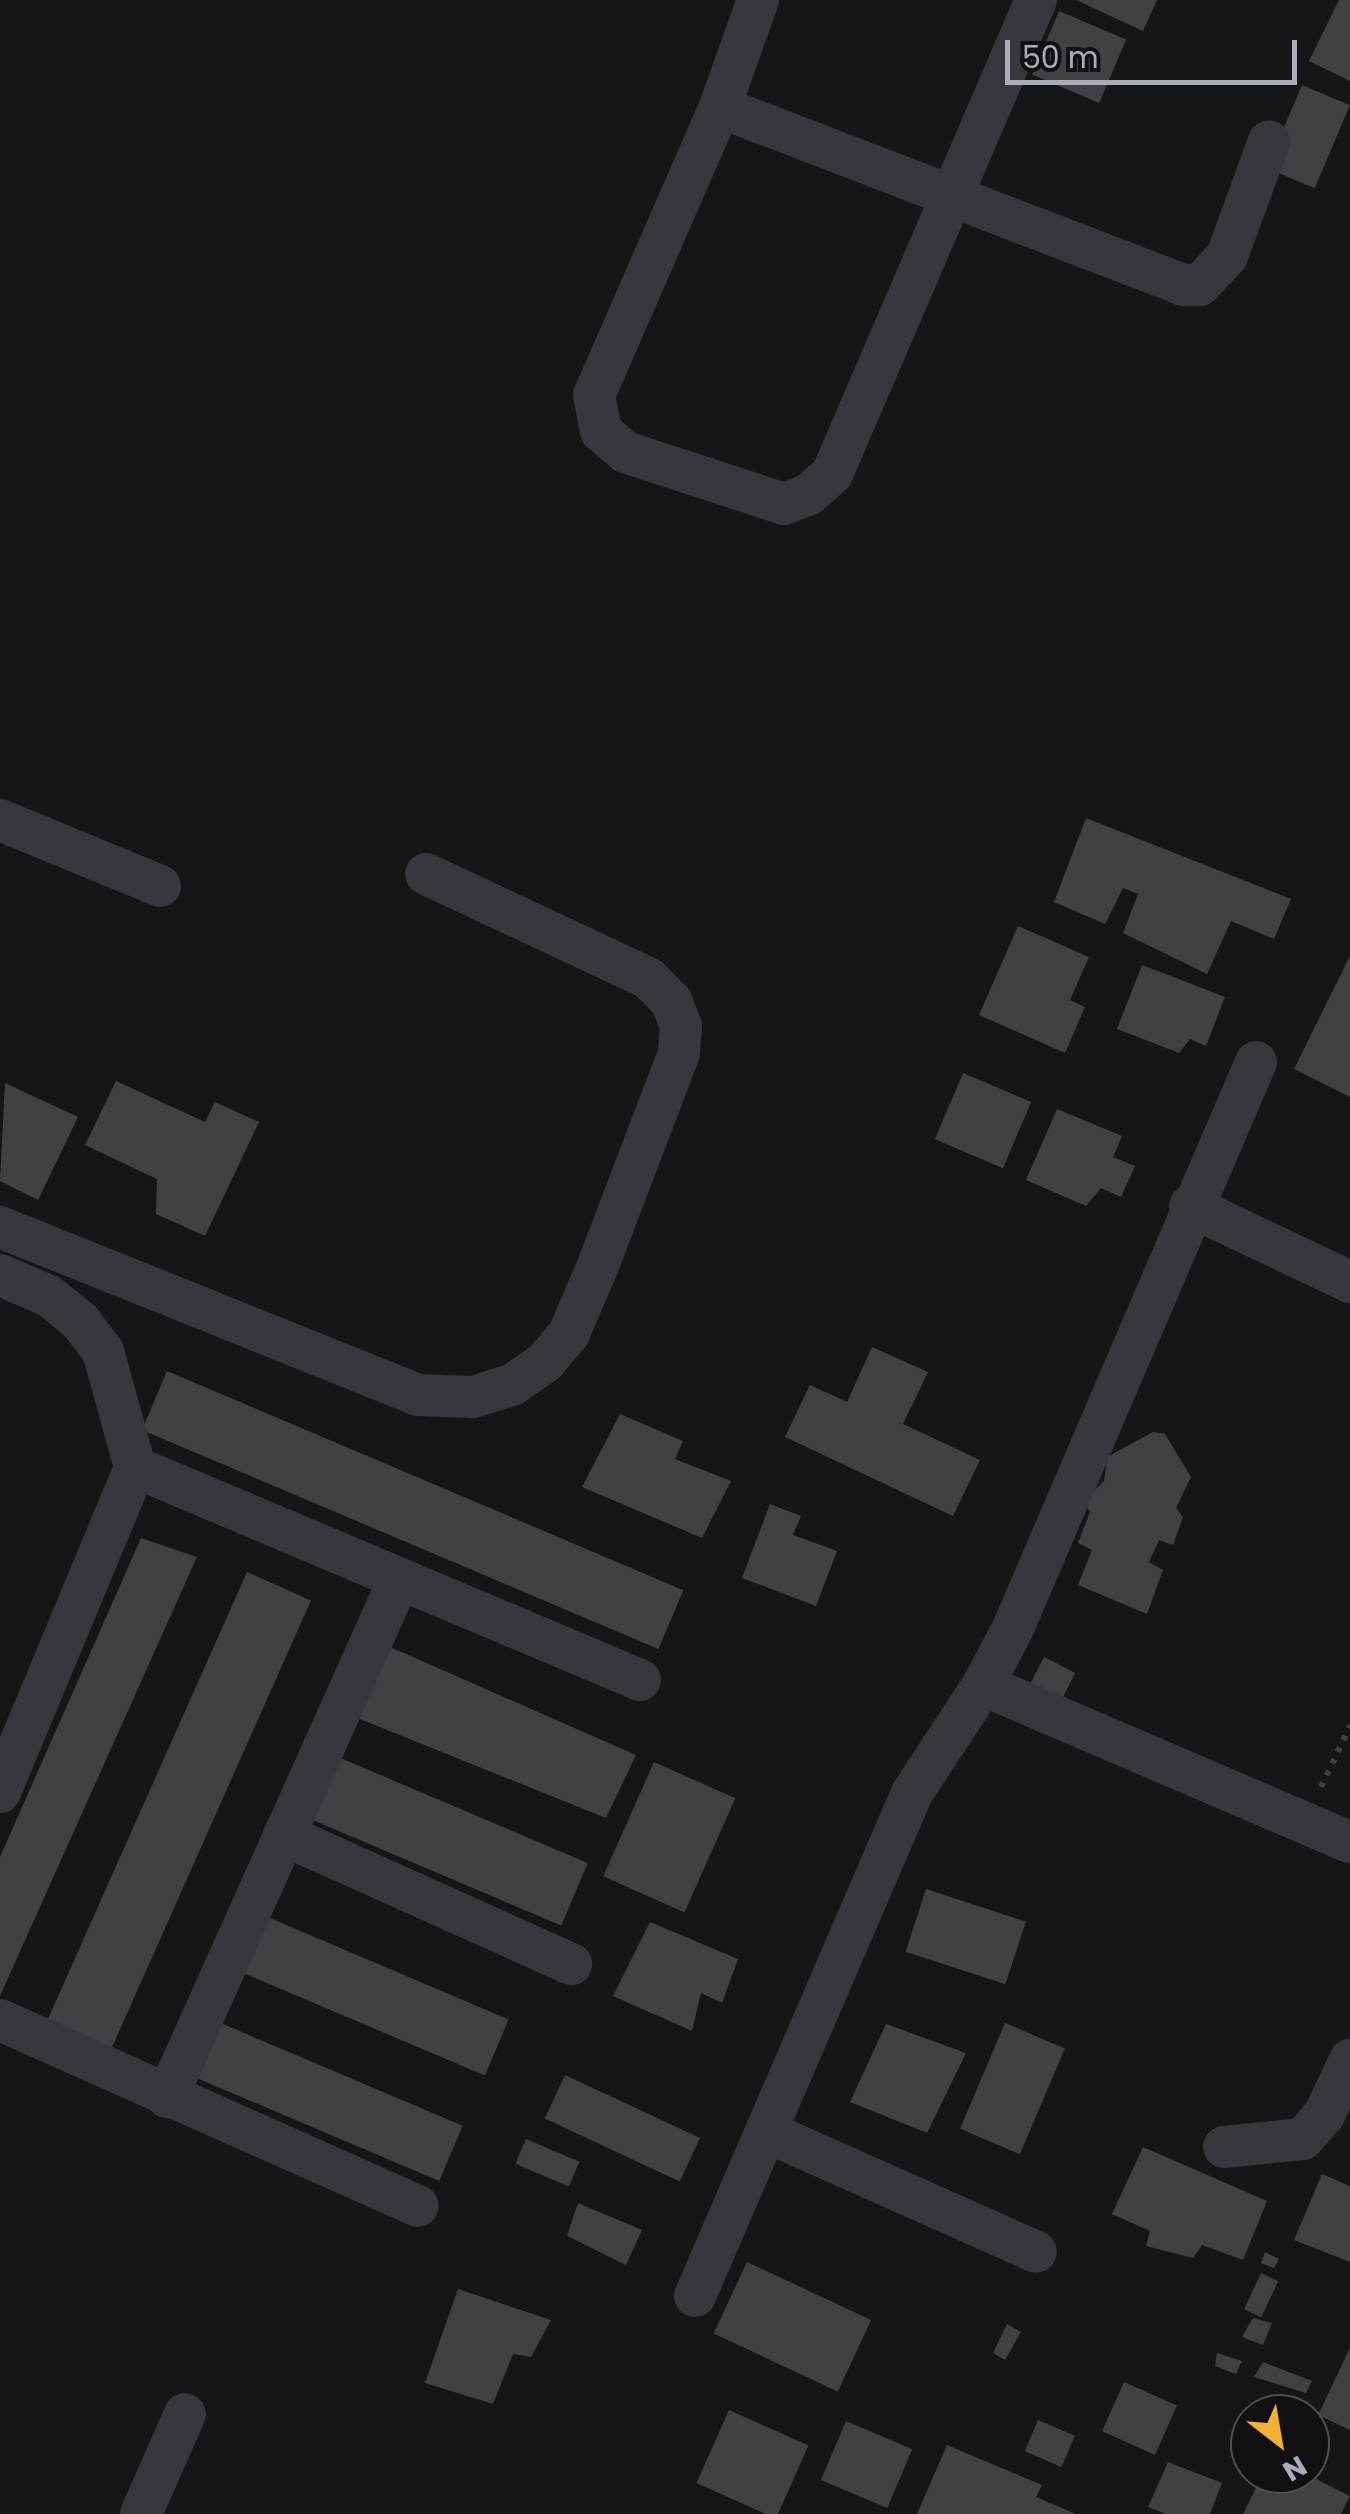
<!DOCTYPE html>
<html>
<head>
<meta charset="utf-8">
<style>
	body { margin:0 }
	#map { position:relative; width:1350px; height:2514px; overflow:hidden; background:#161618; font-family:Poppins,sans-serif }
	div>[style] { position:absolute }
	.building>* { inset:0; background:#404145; transform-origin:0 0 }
	.path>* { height:6px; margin-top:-3px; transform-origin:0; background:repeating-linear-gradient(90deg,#3d3f44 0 5px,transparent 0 13px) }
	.minor>* { height:42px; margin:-21px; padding:0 21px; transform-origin:21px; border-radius:21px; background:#37383d }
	span { translate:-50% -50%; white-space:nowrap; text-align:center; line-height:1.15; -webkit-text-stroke:10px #111113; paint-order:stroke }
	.north { position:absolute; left:1230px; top:2394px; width:100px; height:100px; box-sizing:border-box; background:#111113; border:2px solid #4d4f55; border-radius:50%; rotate:149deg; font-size:28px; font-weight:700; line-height:40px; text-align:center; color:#a8adb8 }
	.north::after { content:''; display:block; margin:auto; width:35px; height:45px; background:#f2b134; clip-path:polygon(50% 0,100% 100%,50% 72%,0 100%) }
	.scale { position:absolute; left:1005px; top:40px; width:292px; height:45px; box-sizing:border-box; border:5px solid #a8adb8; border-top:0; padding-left:12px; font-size:30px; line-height:35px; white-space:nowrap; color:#a8adb8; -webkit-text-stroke:8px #111113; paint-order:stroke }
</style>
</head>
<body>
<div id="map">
	<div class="building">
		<div style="clip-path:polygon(1076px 0,1157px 0,1143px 31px)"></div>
		<div style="clip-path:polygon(1339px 0,1350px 0,1350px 81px,1309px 61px)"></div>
		<div style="left:1059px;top:11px;width:73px;height:69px;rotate:23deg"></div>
		<div style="left:1302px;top:85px;width:52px;height:90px;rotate:23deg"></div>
		<div style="clip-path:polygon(1086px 818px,1291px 899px,1274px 939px,1231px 921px,1207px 974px,1123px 933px,1138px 894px,1123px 888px,1105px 924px,1054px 902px)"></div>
		<div style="clip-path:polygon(1018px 926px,1089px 957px,1070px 1000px,1085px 1007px,1065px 1053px,979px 1015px)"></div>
		<div style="clip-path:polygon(1350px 956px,1350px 1097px,1294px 1069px)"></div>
		<div style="clip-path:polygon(1142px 965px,1225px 997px,1206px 1046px,1190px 1039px,1179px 1053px,1117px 1029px)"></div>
		<div style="left:963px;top:1073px;width:74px;height:72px;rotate:23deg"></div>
		<div style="clip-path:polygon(116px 1081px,205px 1122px,215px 1102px,259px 1122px,205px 1236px,156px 1214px,157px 1179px,85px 1145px)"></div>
		<div style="clip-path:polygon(5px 1083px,78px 1117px,38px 1200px,0 1181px)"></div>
		<div style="clip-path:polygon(1057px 1109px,1122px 1136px,1113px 1157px,1135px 1166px,1121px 1197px,1101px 1188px,1086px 1206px,1026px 1180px)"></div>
		<div style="clip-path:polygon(872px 1347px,928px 1372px,903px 1424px,980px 1460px,953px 1516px,785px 1437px,810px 1385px,847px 1402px)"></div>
		<div style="left:167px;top:1371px;width:561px;height:64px;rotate:23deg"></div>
		<div style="clip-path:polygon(620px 1414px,683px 1441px,675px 1459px,731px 1481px,702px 1538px,582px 1487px)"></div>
		<div style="clip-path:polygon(1153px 1432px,1165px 1434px,1191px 1477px,1176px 1508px,1183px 1517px,1173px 1545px,1159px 1540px,1149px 1562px,1163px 1570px,1147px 1614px,1078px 1585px,1092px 1550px,1078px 1543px,1090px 1512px,1083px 1501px,1104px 1481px,1107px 1457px)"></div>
		<div style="clip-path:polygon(770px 1504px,801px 1516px,793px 1535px,837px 1551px,816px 1606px,742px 1578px)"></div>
		<div style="clip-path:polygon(141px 1538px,197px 1557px,0 1996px,0 1857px)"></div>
		<div style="left:247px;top:1572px;width:70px;height:494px;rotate:24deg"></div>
		<div style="clip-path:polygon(372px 1639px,636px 1755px,606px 1818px,350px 1715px)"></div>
		<div style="left:1044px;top:1657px;width:35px;height:31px;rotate:27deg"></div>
		<div style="left:331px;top:1754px;width:279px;height:68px;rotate:23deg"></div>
		<div style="left:654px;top:1762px;width:89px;height:125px;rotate:24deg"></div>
		<div style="left:926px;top:1889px;width:105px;height:66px;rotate:18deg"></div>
		<div style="left:251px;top:1910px;width:280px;height:61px;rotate:23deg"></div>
		<div style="clip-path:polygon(650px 1922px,738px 1959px,722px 2003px,701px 1993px,692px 2031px,613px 1996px)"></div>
		<div style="left:216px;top:2021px;width:268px;height:60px;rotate:23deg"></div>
		<div style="left:1005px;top:2023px;width:65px;height:115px;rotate:23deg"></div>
		<div style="clip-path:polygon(886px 2024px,966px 2053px,927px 2133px,850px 2102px)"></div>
		<div style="left:565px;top:2075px;width:149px;height:48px;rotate:25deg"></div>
		<div style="left:526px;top:2139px;width:58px;height:27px;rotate:23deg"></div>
		<div style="clip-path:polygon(1143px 2147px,1267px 2201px,1243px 2260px,1202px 2245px,1193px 2258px,1146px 2246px,1150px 2231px,1112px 2214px)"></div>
		<div style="clip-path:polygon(1322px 2174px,1350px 2186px,1350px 2262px,1294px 2240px)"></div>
		<div style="clip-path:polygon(578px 2203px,642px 2230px,626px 2265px,567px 2236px)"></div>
		<div style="clip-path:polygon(1265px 2252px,1279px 2259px,1274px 2268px,1261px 2263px)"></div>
		<div style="left:747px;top:2262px;width:137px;height:79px;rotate:25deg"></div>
		<div style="left:1261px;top:2273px;width:19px;height:40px;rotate:25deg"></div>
		<div style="clip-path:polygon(458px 2289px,551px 2320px,531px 2357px,513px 2354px,493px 2404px,425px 2383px)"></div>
		<div style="clip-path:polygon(1253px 2318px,1272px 2323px,1263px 2345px,1242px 2337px)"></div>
		<div style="clip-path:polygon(1007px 2324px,1021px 2332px,1005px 2360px,993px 2353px)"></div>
		<div style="clip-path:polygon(1350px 2348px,1350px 2430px,1318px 2415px)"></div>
		<div style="clip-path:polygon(1217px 2353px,1242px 2361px,1236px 2374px,1215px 2366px)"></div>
		<div style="clip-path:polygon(1263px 2362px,1312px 2381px,1306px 2393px,1254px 2377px)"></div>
		<div style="left:1124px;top:2382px;width:58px;height:54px;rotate:24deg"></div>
		<div style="left:729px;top:2410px;width:87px;height:80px;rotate:24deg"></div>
		<div style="left:1038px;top:2420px;width:40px;height:34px;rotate:23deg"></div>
		<div style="left:846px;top:2421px;width:72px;height:64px;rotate:23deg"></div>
		<div style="clip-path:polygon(947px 2445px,1042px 2485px,1036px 2497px,1076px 2514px,917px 2514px)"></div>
		<div style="clip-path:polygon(1168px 2462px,1222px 2483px,1210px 2514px,1166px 2514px,1148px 2507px)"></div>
		<div style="clip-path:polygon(1263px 2474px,1306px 2474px,1350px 2496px,1341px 2514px,1243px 2514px)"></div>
	</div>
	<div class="path">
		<div style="left:1321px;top:1787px;width:68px;rotate:-64.6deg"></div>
	</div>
	<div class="minor">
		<div style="left:758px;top:0;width:114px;rotate:109.6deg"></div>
		<div style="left:720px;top:107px;width:314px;rotate:113.6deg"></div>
		<div style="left:594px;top:395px;width:37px;rotate:79deg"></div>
		<div style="left:601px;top:431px;width:32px;rotate:41deg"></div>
		<div style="left:625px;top:452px;width:167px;rotate:18.1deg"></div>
		<div style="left:784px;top:504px;width:26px;rotate:-21deg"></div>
		<div style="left:808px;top:495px;width:32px;rotate:-41deg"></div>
		<div style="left:832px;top:474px;width:516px;rotate:-66.71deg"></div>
		<div style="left:720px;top:107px;width:496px;rotate:21deg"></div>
		<div style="left:1183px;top:285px;width:17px"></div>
		<div style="left:1200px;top:285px;width:40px;rotate:-47deg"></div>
		<div style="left:1227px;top:256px;width:122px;rotate:-69.9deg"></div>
		<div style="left:0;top:820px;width:173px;rotate:22.4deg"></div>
		<div style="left:1190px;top:1206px;width:177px;rotate:25.4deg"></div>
		<div style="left:0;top:1227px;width:450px;rotate:21.9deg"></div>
		<div style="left:418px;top:1395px;width:55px;rotate:2.1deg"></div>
		<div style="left:473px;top:1397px;width:41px;rotate:-17.1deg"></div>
		<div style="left:512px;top:1385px;width:40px;rotate:-34.9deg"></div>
		<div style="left:545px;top:1362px;width:38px;rotate:-50deg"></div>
		<div style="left:569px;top:1333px;width:71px;rotate:-66.7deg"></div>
		<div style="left:597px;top:1268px;width:230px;rotate:-69.1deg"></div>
		<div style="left:679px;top:1053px;width:27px;rotate:-86deg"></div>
		<div style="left:681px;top:1026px;width:26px;rotate:-111deg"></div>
		<div style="left:672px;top:1002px;width:34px;rotate:-135deg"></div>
		<div style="left:648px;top:978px;width:245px;rotate:-154.9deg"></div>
		<div style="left:0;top:1275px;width:53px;rotate:23.2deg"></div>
		<div style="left:49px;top:1296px;width:40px;rotate:39deg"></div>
		<div style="left:80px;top:1321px;width:38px;rotate:53deg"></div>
		<div style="left:103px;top:1351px;width:120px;rotate:74.6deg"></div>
		<div style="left:135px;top:1467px;width:548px;rotate:22.87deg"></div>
		<div style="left:983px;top:1685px;width:64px;rotate:-62.2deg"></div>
		<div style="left:1013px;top:1628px;width:616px;rotate:-66.76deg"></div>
		<div style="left:0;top:1792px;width:352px;rotate:-67.4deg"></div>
		<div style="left:284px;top:1835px;width:315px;rotate:24.2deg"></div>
		<div style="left:0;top:2020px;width:457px;rotate:24deg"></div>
		<div style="left:167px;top:2097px;width:564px;rotate:-65.84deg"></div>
		<div style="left:769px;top:2133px;width:292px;rotate:24deg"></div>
		<div style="left:1224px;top:2147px;width:79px;rotate:-5.8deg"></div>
		<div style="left:1303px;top:2139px;width:32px;rotate:-49deg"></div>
		<div style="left:1324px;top:2115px;width:61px;rotate:-64.7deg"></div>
		<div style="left:695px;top:2296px;width:548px;rotate:-66.66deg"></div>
		<div style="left:912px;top:1793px;width:129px;rotate:-56.7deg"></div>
		<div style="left:983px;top:1685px;width:399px;rotate:23.2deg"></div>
		<div style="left:141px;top:2514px;width:109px;rotate:-66.3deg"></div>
	</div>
	<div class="north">N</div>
	<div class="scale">50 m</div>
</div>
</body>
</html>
